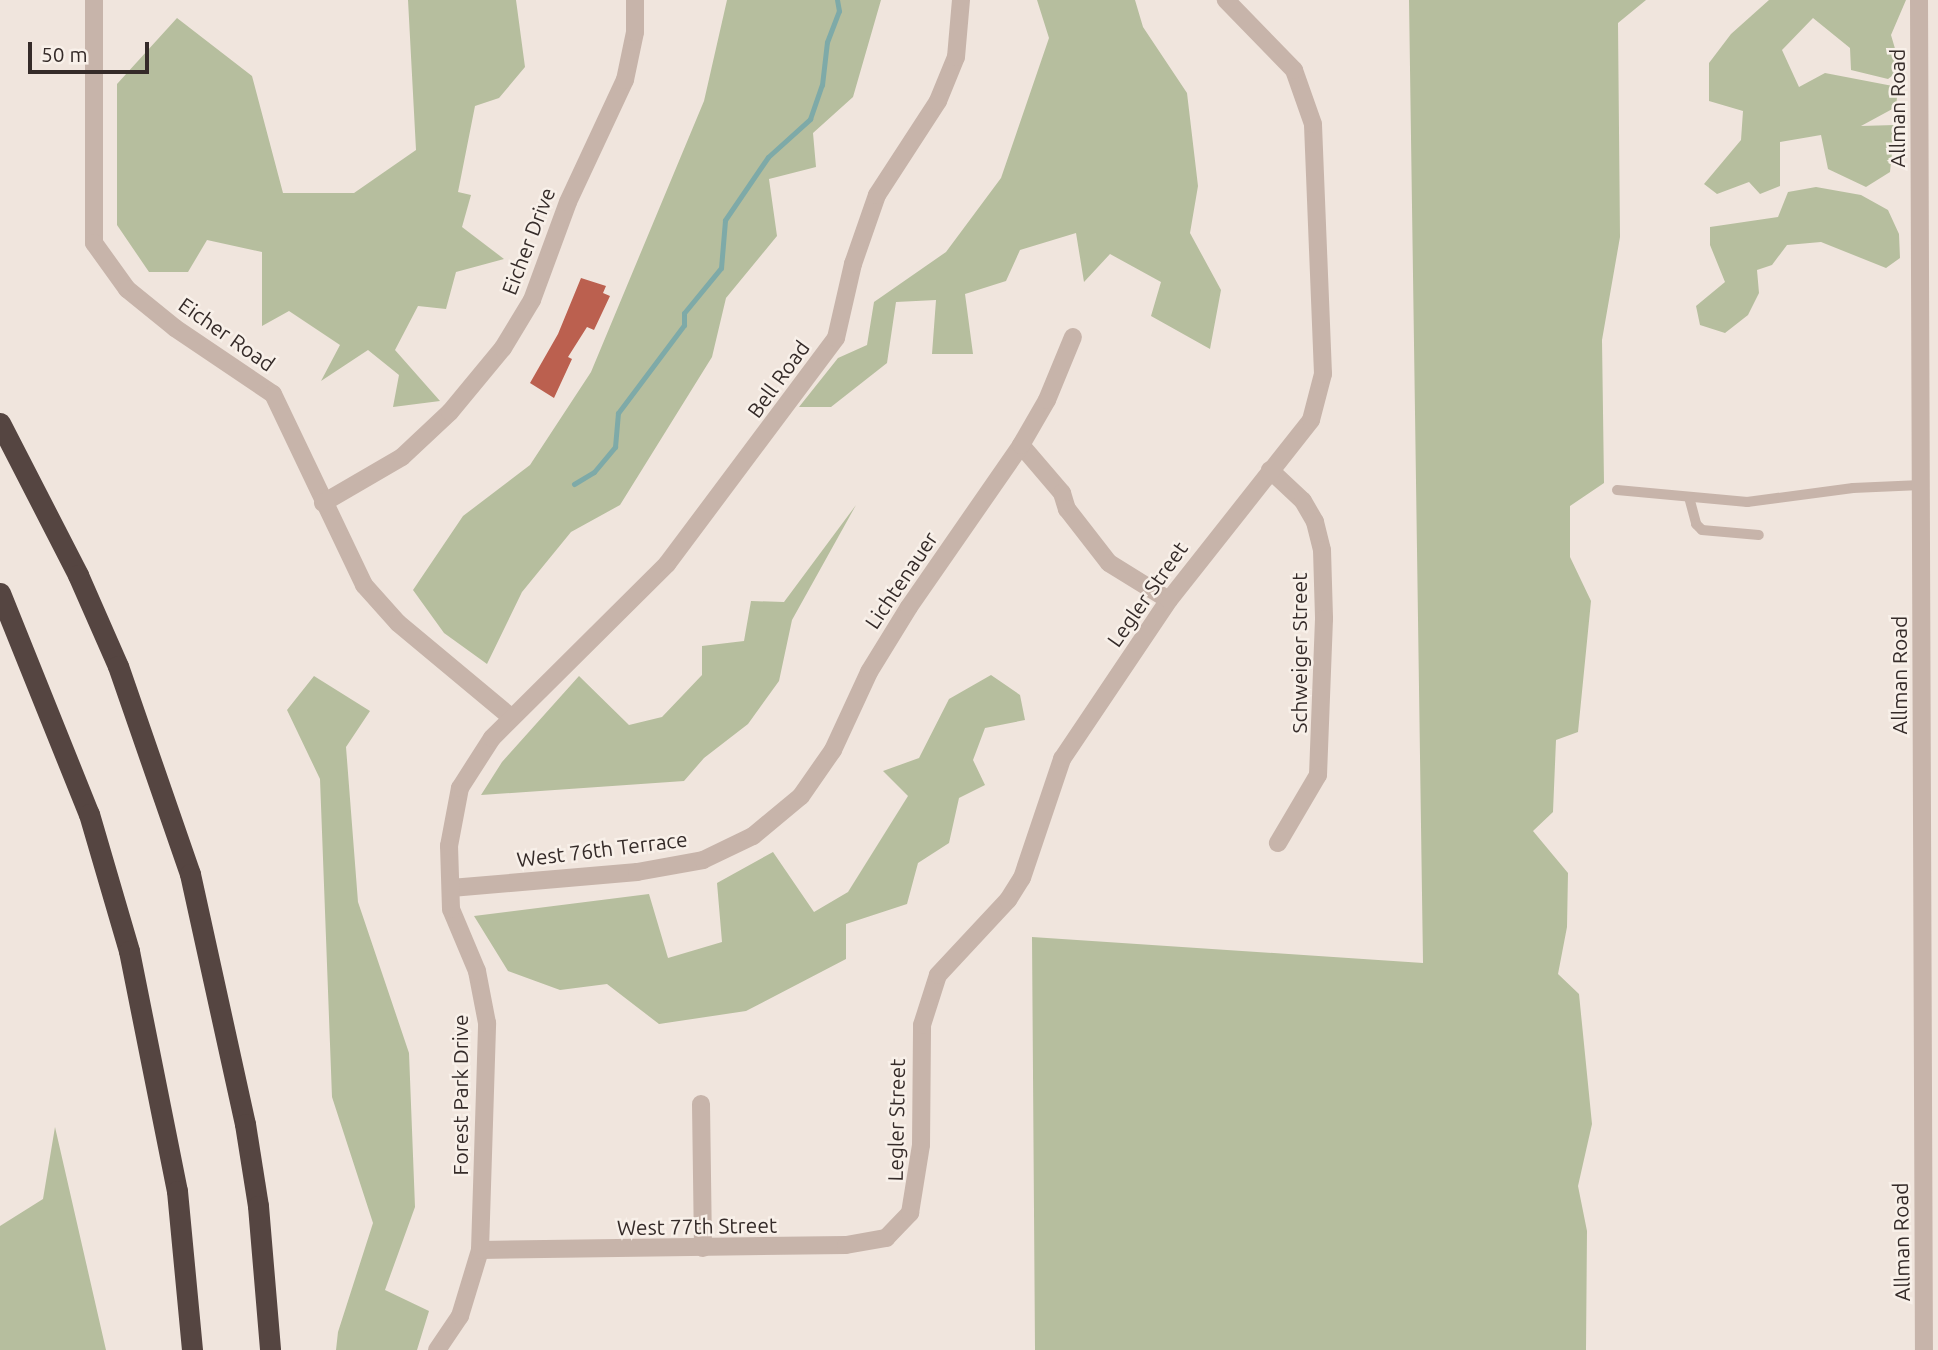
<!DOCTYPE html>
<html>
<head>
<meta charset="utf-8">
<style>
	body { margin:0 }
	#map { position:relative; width:1938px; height:1350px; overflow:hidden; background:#f0e5dd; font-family:Ubuntu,sans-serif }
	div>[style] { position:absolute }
	.green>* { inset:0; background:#b6be9e }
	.stream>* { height:5px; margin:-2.5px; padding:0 2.5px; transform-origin:2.5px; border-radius:2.5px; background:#7eaaa8 }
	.building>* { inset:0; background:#bb604f }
	.lane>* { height:10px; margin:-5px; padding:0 5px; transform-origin:5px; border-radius:5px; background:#c7b4aa }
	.street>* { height:18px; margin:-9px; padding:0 9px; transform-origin:9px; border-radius:9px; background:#c7b4aa }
	.highway>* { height:21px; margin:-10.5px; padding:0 10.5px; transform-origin:10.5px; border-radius:10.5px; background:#554541 }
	span { translate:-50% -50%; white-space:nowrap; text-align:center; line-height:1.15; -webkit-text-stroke:5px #f8f0e9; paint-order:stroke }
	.street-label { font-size:21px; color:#352b29 }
	.scale { position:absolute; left:28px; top:42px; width:121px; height:32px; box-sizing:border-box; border:4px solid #352b29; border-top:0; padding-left:9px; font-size:21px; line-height:24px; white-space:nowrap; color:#352b29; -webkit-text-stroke:5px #f8f0e9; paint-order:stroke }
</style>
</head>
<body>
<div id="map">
	<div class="green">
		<div style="clip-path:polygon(408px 0,516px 0,525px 67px,499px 98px,475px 106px,458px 192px,471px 195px,462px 227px,504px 259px,456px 272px,446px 309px,418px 306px,395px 350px,440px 401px,393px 407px,399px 375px,368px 350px,321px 381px,340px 345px,289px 311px,262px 326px,262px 252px,207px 240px,188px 272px,149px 272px,117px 225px,117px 84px,177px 18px,252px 76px,283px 193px,354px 193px,416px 150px)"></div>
		<div style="clip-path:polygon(727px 0,881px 0,853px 97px,813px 133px,816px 167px,769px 179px,777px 236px,726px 298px,712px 357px,620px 505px,571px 532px,522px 592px,487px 664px,444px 633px,413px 590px,463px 516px,530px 465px,591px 372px,704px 101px)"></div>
		<div style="clip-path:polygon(1037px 0,1135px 0,1143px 27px,1187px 93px,1198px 186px,1190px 233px,1221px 290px,1210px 349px,1151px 316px,1161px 282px,1110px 254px,1084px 282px,1076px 233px,1020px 250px,1006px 281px,965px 294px,973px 354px,932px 354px,936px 300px,896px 302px,887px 363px,831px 407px,799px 407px,838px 358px,867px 345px,874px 302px,946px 252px,1001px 178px,1049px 38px)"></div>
		<div style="clip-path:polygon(1409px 0,1646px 0,1618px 23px,1620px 237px,1602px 340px,1604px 483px,1570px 506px,1570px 557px,1591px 601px,1578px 732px,1556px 740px,1553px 812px,1533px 831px,1568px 873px,1567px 927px,1558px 974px,1579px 994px,1592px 1124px,1578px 1186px,1587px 1231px,1586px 1350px,1035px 1350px,1032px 937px,1423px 963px)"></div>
		<div style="clip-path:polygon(1769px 0,1906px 0,1891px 35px,1901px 69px,1888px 79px,1851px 70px,1850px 48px,1813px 18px,1782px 50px,1799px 87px,1825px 73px,1898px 87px,1896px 107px,1861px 126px,1895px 125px,1890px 172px,1866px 187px,1828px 169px,1821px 135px,1780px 142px,1780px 186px,1760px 194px,1749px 182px,1717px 194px,1704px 184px,1741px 140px,1743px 111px,1709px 101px,1709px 63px,1731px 34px)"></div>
		<div style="clip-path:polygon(1816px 187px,1861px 195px,1888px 210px,1899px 234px,1900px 258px,1886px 268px,1821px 242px,1787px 245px,1772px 265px,1757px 270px,1759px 293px,1748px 315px,1725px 333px,1700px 325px,1696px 306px,1725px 282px,1710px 245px,1710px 227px,1778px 217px,1788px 192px)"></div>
		<div style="clip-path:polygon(856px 505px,792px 620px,779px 681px,748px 724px,704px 758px,684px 781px,481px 795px,502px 762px,579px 676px,629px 725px,662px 717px,702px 675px,702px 646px,744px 641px,751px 601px,784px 602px)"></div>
		<div style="clip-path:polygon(991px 675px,1020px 695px,1025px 720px,985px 728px,973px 760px,985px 785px,959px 798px,949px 843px,918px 863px,907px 904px,846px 924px,846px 959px,746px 1011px,659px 1024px,607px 984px,560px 990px,508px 971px,474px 916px,649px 894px,668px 958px,722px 942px,717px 883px,773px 852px,814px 912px,848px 892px,908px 796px,883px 771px,919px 758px,949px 699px)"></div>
		<div style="clip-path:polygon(314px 676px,370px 711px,346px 747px,358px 902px,409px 1053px,415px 1207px,385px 1290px,429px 1311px,417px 1350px,336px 1350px,338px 1332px,373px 1223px,332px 1097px,320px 779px,287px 710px)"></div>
		<div style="clip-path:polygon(55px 1127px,106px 1350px,0 1350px,0 1226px,43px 1199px)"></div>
	</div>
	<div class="stream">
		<div style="left:574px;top:484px;width:23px;rotate:-31deg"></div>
		<div style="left:594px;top:472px;width:33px;rotate:-50deg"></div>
		<div style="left:615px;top:447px;width:34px;rotate:-85deg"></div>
		<div style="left:618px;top:413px;width:110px;rotate:-53.1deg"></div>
		<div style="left:684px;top:325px;width:12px;rotate:-90deg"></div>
		<div style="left:684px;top:313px;width:58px;rotate:-50.6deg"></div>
		<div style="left:721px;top:268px;width:48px;rotate:-85.2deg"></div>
		<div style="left:725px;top:220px;width:76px;rotate:-55.7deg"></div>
		<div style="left:768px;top:157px;width:57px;rotate:-42.1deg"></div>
		<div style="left:810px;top:119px;width:36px;rotate:-71deg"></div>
		<div style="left:822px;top:85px;width:43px;rotate:-83.4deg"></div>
		<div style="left:827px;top:42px;width:33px;rotate:-69deg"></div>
		<div style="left:839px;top:11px;width:11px;rotate:-100deg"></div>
	</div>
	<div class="building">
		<div style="clip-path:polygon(581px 278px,606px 286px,603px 293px,610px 296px,594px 330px,587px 327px,568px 357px,572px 359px,554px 398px,530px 383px,558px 334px)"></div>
	</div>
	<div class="lane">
		<div style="left:1617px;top:490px;width:131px;rotate:5.3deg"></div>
		<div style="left:1747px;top:502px;width:107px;rotate:-7.5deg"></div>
		<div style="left:1853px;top:488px;width:68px;rotate:-2.5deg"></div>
		<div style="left:1689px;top:497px;width:28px;rotate:75deg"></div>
		<div style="left:1696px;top:524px;width:8px;rotate:45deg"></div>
		<div style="left:1702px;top:530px;width:57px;rotate:5deg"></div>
	</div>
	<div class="street">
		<div style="left:94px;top:0;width:243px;rotate:90deg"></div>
		<div style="left:94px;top:243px;width:57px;rotate:54.3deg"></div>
		<div style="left:127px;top:289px;width:62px;rotate:39.1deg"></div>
		<div style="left:175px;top:328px;width:118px;rotate:34deg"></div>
		<div style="left:273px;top:394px;width:212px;rotate:64.5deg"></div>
		<div style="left:364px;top:585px;width:51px;rotate:48.2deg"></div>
		<div style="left:398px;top:623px;width:148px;rotate:39.8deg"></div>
		<div style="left:1919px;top:0;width:1350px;rotate:89.79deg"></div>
		<div style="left:1021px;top:445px;width:63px;rotate:49.5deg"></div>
		<div style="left:1062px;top:493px;width:17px;rotate:73deg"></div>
		<div style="left:1067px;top:509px;width:68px;rotate:52.1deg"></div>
		<div style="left:1109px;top:563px;width:70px;rotate:31.7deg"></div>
		<div style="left:1270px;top:470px;width:45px;rotate:43.2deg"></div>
		<div style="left:1303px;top:501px;width:24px;rotate:60deg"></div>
		<div style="left:1315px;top:522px;width:29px;rotate:76deg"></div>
		<div style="left:1322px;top:550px;width:69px;rotate:88.3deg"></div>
		<div style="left:1324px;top:619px;width:156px;rotate:92.2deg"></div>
		<div style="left:1318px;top:775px;width:79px;rotate:120.5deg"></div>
		<div style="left:323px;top:503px;width:91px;rotate:-30.2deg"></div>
		<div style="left:402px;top:457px;width:66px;rotate:-43.2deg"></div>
		<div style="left:450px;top:412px;width:83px;rotate:-50.4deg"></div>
		<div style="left:503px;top:348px;width:56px;rotate:-58.9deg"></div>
		<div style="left:532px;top:300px;width:104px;rotate:-69.8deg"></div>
		<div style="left:568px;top:202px;width:135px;rotate:-65deg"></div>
		<div style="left:625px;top:80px;width:49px;rotate:-78.2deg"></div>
		<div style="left:635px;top:32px;width:32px;rotate:-90deg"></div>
		<div style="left:451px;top:888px;width:187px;rotate:-4.9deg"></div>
		<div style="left:637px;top:872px;width:67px;rotate:-10.3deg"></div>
		<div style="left:703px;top:860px;width:55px;rotate:-25.6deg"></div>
		<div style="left:753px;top:836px;width:62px;rotate:-39.8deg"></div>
		<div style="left:801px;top:796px;width:56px;rotate:-55.2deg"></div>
		<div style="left:833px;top:750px;width:86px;rotate:-65.2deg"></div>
		<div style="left:869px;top:672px;width:76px;rotate:-58.4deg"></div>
		<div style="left:909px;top:607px;width:197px;rotate:-55.3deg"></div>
		<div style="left:1021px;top:445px;width:52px;rotate:-60deg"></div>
		<div style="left:1047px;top:400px;width:68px;rotate:-67.6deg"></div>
		<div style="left:701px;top:1104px;width:144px;rotate:89.2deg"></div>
		<div style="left:480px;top:1250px;width:366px;rotate:-0.8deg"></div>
		<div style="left:846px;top:1245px;width:41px;rotate:-9.9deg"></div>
		<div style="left:886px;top:1238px;width:35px;rotate:-46deg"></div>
		<div style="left:910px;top:1213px;width:69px;rotate:-80.8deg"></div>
		<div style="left:921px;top:1145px;width:120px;rotate:-89.5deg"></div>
		<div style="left:922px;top:1025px;width:52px;rotate:-72.3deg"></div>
		<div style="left:938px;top:975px;width:103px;rotate:-47deg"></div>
		<div style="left:1008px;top:900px;width:26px;rotate:-58deg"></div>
		<div style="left:1022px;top:878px;width:126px;rotate:-71.4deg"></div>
		<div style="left:1062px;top:759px;width:192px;rotate:-56.1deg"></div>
		<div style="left:1169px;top:600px;width:229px;rotate:-51.7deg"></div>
		<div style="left:1311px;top:420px;width:48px;rotate:-75.4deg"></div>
		<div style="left:1323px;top:374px;width:250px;rotate:-92.3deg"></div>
		<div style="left:1313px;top:124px;width:57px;rotate:-109.4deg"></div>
		<div style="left:1294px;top:70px;width:98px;rotate:-134.2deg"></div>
		<div style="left:437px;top:1350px;width:41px;rotate:-55.9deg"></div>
		<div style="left:460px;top:1316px;width:69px;rotate:-73.1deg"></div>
		<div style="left:480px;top:1250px;width:227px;rotate:-88.2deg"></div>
		<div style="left:487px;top:1023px;width:53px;rotate:-100.9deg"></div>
		<div style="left:477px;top:971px;width:67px;rotate:-112.8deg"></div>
		<div style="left:451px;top:909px;width:63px;rotate:-91.8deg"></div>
		<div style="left:449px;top:846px;width:59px;rotate:-79.3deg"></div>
		<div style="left:460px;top:788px;width:59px;rotate:-57.4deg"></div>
		<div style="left:492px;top:738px;width:247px;rotate:-44.8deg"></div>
		<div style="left:667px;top:564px;width:282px;rotate:-53.2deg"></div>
		<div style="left:836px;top:338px;width:76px;rotate:-77.1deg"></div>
		<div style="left:853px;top:264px;width:73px;rotate:-70.8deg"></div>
		<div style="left:877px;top:195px;width:112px;rotate:-57deg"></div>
		<div style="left:938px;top:101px;width:48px;rotate:-67.8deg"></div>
		<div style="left:956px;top:57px;width:57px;rotate:-85deg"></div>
	</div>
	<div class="highway">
		<div style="left:0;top:423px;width:171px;rotate:62.8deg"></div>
		<div style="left:78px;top:575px;width:99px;rotate:66.3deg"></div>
		<div style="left:118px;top:666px;width:220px;rotate:70.9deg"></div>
		<div style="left:190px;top:874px;width:256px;rotate:77.6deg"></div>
		<div style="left:245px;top:1124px;width:83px;rotate:81deg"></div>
		<div style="left:258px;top:1206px;width:144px;rotate:85.2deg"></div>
		<div style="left:0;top:593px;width:238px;rotate:68.1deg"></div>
		<div style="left:89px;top:814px;width:143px;rotate:73.7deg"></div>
		<div style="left:129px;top:951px;width:245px;rotate:78.7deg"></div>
		<div style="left:177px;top:1191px;width:160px;rotate:84.6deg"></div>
	</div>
	<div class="street-label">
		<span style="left:1897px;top:108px;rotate:-90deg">Allman Road</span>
		<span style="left:528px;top:241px;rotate:-69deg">Eicher Drive</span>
		<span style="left:227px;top:334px;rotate:35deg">Eicher Road</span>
		<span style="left:778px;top:379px;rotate:-54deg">Bell Road</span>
		<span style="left:901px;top:580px;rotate:-56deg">Lichtenauer</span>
		<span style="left:1147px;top:594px;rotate:-55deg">Legler Street</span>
		<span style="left:1299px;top:653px;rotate:-90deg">Schweiger Street</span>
		<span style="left:1899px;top:675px;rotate:-90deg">Allman Road</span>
		<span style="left:602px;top:849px;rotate:-7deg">West 76th Terrace</span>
		<span style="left:460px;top:1095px;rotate:-90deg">Forest Park Drive</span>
		<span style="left:896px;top:1120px;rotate:-89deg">Legler Street</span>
		<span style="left:697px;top:1226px;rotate:-1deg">West 77th Street</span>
		<span style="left:1901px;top:1242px;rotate:-91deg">Allman Road</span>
	</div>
	<div class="scale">50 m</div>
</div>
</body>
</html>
